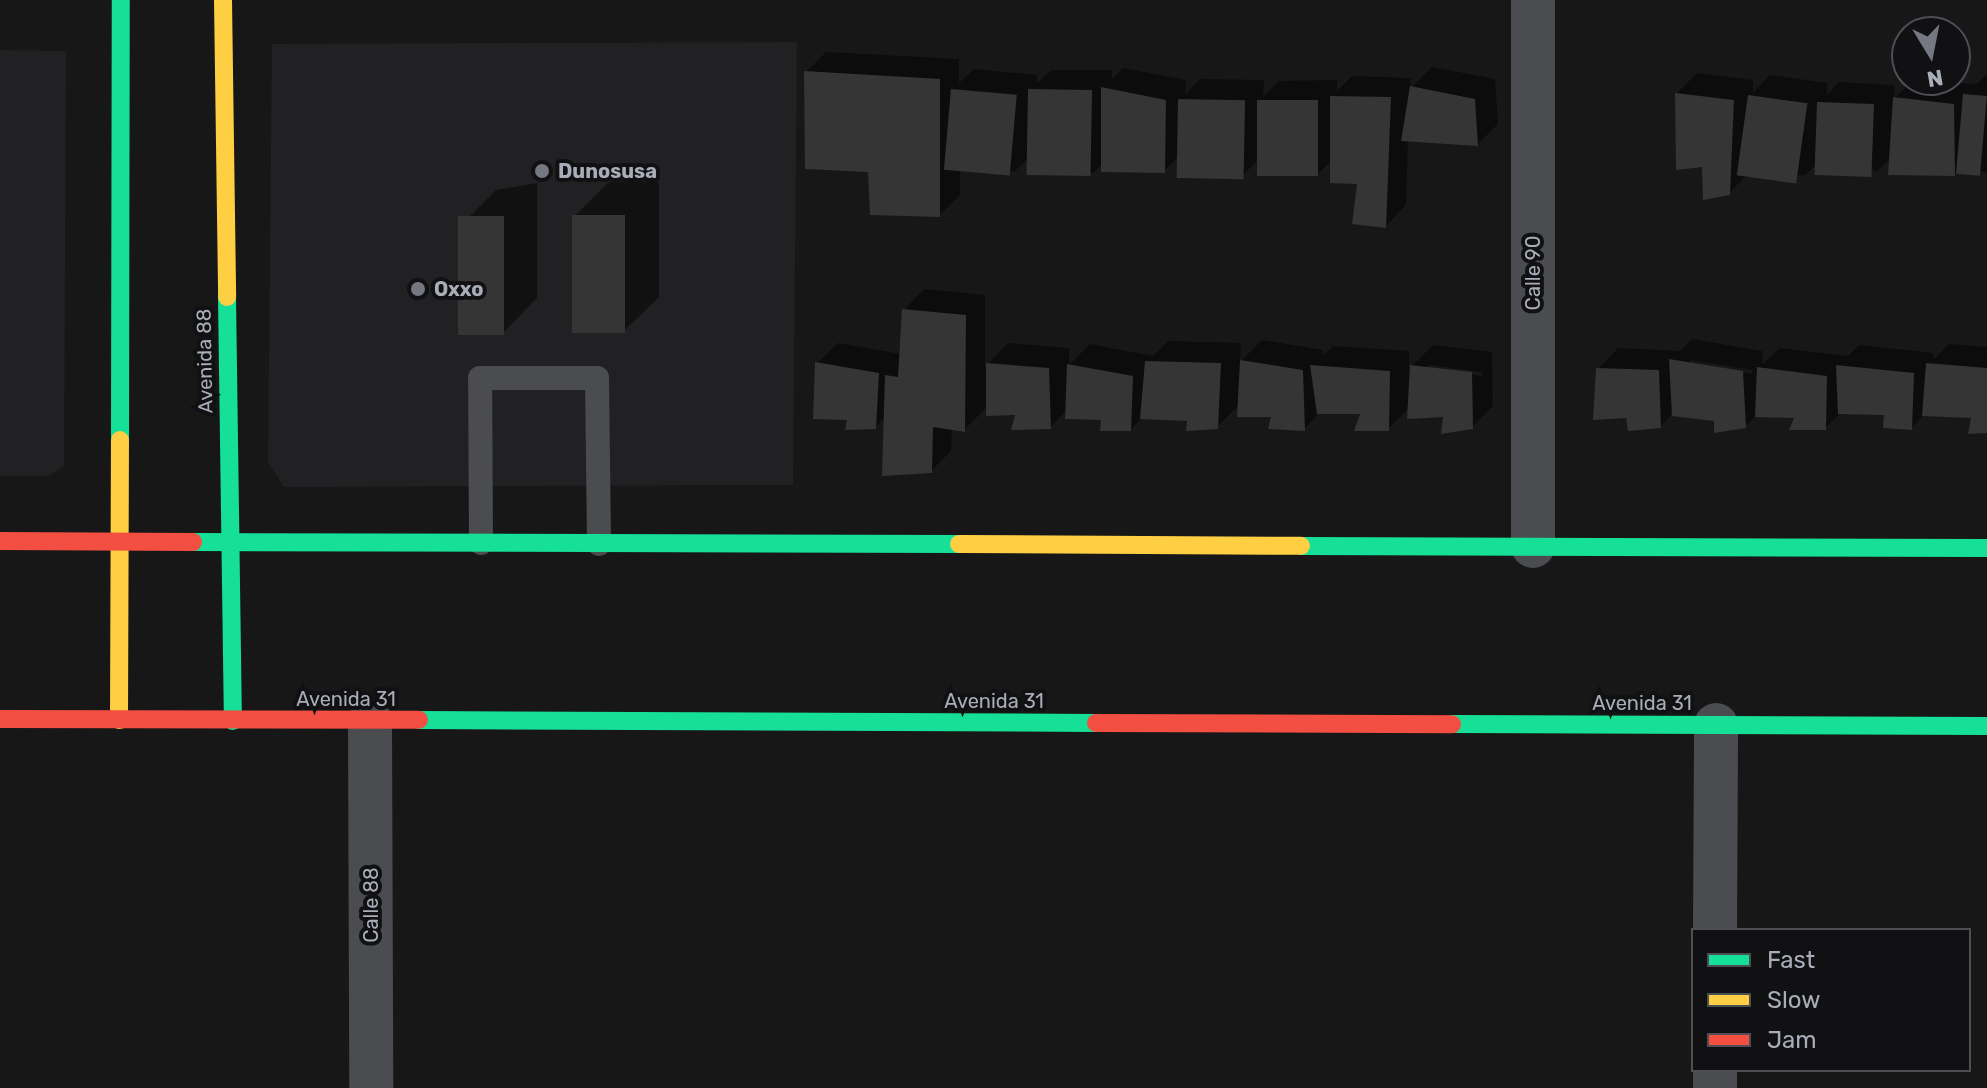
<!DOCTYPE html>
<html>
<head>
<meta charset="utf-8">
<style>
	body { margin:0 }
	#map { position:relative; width:1987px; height:1088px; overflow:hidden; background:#171717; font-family:Rubik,sans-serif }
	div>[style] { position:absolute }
	.built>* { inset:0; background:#212123 }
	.shadow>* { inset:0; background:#0007 }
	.building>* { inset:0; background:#353536; transform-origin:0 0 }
	.lane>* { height:24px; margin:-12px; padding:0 12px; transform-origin:12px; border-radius:12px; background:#4b4c50 }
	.street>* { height:44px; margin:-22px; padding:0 22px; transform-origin:22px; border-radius:22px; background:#4b4c50 }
	.fast>* { height:18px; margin:-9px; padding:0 9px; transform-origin:9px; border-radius:9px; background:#16e098 }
	.slow>* { height:18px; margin:-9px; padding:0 9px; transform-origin:9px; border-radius:9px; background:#ffcf43 }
	.jam>* { height:18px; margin:-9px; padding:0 9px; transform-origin:9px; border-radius:9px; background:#f24e42 }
	.dots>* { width:22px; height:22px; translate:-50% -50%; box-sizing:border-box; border:4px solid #111113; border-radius:50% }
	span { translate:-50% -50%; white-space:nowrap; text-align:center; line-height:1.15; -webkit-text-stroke:8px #111113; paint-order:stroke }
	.poi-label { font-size:20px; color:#a8adb8; font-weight:700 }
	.left { translate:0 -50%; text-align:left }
	.street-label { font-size:20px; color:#a8adb8 }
	.legend { position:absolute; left:1691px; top:928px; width:280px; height:144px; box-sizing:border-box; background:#111113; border:2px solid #4d4f55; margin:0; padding:10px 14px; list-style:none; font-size:24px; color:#a8adb8 }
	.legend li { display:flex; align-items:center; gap:16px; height:40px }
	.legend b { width:40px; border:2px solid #4d4f55 }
	.north { position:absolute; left:1891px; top:16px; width:80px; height:80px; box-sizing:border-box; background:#111113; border:2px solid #4d4f55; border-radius:50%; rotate:170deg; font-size:22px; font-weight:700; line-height:32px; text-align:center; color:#a8adb8 }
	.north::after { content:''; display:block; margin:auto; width:28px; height:36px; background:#757880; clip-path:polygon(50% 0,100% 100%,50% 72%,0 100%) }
</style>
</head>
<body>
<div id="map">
	<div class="built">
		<div style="clip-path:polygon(797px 42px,793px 485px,284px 487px,268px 462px,272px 44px)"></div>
		<div style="clip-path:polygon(0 50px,66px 51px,64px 466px,48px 476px,0 476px)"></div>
	</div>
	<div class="shadow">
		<div style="clip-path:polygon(826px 52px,959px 59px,959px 83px,974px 69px,1037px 75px,1037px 83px,1051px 70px,1112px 70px,1112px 79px,1123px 68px,1186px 80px,1185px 94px,1200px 79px,1264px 80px,1263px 97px,1279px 81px,1337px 80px,1337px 91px,1352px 76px,1411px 78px,1410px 89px,1432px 67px,1495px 79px,1498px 124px,1478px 144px,1408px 139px,1406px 205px,1386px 226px,1359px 182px,1332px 160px,1318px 174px,1259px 159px,1240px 178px,1182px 153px,1164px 171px,1103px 163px,1093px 173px,1033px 154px,1015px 171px,960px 168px,960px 195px,940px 215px,870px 171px,806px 72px)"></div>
		<div style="clip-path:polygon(1697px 73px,1753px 80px,1753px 93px,1770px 75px,1827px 83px,1827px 95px,1839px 82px,1894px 85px,1895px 98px,1913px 80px,1976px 84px,1987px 74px,1987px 173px,1964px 165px,1955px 174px,1891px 158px,1877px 171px,1821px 160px,1805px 175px,1748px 174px,1729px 193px,1704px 165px,1677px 93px)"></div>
		<div style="clip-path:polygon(609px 182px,659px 182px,659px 297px,624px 331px,574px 217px)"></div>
		<div style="clip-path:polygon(537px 183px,537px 298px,503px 333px,461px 225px,496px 190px)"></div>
		<div style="clip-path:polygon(evenodd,924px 289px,985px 295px,985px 367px,1008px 343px,1069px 348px,1069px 365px,1090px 344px,1153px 356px,1168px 341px,1241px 343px,1240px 362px,1262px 340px,1323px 350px,1323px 356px,1333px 346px,1409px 351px,1409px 369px,1433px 345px,1492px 352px,1493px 406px,1472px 427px,1445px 415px,1409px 408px,1388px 429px,1363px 412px,1320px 412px,1304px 429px,1240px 404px,1217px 427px,1190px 419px,1142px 417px,1131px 429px,1103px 418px,1067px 410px,1050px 427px,988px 406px,964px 430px,952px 428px,951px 451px,931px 471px,886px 416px,875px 427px,850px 418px,817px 363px,838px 343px,901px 354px,904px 310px,924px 289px,1428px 365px,1482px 372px,1482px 376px,1428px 369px,1428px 365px)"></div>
		<div style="clip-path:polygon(evenodd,1692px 339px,1762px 351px,1763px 364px,1780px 348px,1848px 356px,1859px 345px,1934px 353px,1934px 359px,1949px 344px,1987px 347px,1987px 431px,1973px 416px,1925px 414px,1911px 428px,1886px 413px,1842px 412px,1825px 428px,1797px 416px,1757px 415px,1745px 426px,1672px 414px,1660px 427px,1628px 416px,1598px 369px,1618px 348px,1680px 351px,1692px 339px,1690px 360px,1753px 370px,1752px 374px,1690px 364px,1690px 360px)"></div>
	</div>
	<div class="building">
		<div style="clip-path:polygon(804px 71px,940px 79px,940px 217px,870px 215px,868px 172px,805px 169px)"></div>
		<div style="clip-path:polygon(1410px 86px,1475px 99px,1478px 146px,1401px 141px)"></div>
		<div style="clip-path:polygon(1101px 87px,1166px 100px,1165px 173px,1101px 172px)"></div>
		<div style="left:951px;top:89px;width:66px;height:81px;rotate:5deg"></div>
		<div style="left:1028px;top:89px;width:64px;height:86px;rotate:1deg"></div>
		<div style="clip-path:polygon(1675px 93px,1734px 100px,1730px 195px,1703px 200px,1702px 167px,1676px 170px)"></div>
		<div style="left:1963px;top:94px;width:24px;height:80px;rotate:5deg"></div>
		<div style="left:1748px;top:95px;width:60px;height:81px;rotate:8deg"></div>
		<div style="clip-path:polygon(1330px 96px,1391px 97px,1386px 228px,1352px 224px,1357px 184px,1330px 183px)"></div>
		<div style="clip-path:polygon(1893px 97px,1954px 104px,1955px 176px,1888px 175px)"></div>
		<div style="left:1178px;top:99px;width:67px;height:79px;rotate:1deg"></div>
		<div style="left:1318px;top:100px;width:76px;height:61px;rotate:90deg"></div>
		<div style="left:1817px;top:102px;width:57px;height:73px;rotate:2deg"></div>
		<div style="left:625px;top:215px;width:118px;height:53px;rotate:90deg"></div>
		<div style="left:504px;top:216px;width:119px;height:46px;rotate:90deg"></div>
		<div style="clip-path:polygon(902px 309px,966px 315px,965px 432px,933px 427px,932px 473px,882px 476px,885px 375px,898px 377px)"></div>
		<div style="clip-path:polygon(1669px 359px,1743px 371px,1746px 428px,1714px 433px,1714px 421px,1672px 416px)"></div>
		<div style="clip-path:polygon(1240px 360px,1303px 370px,1305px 431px,1268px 429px,1271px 417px,1237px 417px)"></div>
		<div style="clip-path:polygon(1145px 361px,1221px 363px,1218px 429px,1186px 431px,1187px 421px,1140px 419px)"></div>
		<div style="clip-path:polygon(815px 362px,879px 373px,876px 429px,845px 430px,847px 420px,813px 419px)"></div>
		<div style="clip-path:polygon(986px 363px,1049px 368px,1051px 429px,1011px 430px,1015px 415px,986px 416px)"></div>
		<div style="clip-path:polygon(1926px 363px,1987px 368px,1987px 433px,1968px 434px,1971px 418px,1922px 416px)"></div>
		<div style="clip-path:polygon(1067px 364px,1133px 376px,1131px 431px,1100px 431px,1101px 420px,1065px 419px)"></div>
		<div style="clip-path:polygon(1310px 365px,1390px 371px,1389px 431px,1354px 431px,1360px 414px,1317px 414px)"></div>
		<div style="clip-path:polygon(1410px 365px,1472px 372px,1473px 429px,1441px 434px,1443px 417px,1407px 419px)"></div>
		<div style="clip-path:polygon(1836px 365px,1914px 373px,1912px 430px,1883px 428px,1884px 415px,1838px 414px)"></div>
		<div style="clip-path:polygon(1757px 367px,1827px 376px,1826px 430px,1789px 430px,1794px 418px,1755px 417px)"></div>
		<div style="clip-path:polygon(1596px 368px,1659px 370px,1661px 428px,1628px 431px,1626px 418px,1593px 420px)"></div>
	</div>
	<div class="lane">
		<div style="left:481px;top:543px;width:165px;rotate:-90.3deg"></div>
		<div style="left:480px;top:378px;width:117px"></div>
		<div style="left:597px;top:378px;width:166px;rotate:89.3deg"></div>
	</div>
	<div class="street">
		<div style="left:1533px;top:546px;width:546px;rotate:-90deg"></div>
		<div style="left:370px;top:721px;width:367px;rotate:89.8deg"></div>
		<div style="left:1715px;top:930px;width:205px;rotate:-89.7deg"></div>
		<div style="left:1715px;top:1088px;width:18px;rotate:-90deg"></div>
	</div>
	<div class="fast">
		<div style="left:227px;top:297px;width:424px;rotate:89.2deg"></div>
		<div style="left:120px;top:440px;width:440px;rotate:-89.9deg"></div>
		<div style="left:193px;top:542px;width:766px;rotate:0.15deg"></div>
		<div style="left:1301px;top:546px;width:686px;rotate:0.17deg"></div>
		<div style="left:419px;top:720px;width:677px;rotate:0.25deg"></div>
		<div style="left:1452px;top:724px;width:535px;rotate:0.21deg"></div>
	</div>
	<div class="slow">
		<div style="left:223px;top:0;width:297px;rotate:89.2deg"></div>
		<div style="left:959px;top:544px;width:342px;rotate:0.3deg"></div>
		<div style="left:119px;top:720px;width:280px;rotate:-89.8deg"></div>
	</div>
	<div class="jam">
		<div style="left:0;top:541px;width:193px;rotate:0.3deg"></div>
		<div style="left:0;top:719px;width:419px;rotate:0.1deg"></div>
		<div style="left:1096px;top:723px;width:356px;rotate:0.2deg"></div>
	</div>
	<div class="dots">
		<div style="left:542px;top:171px;background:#757880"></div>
		<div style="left:418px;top:289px;background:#757880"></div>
	</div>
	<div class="poi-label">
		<span class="left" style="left:558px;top:171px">Dunosusa</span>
		<span class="left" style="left:434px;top:289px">Oxxo</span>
	</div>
	<div class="street-label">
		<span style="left:1533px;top:273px;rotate:-90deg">Calle 90</span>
		<span style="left:205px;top:361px;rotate:-91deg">Avenida 88</span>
		<span style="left:346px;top:699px">Avenida 31</span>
		<span style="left:994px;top:701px">Avenida 31</span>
		<span style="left:1642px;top:703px">Avenida 31</span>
		<span style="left:371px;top:905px;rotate:-90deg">Calle 88</span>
	</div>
	<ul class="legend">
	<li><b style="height:10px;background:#16e098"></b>Fast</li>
	<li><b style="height:10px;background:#ffcf43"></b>Slow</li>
	<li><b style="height:10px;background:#f24e42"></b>Jam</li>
	</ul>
	<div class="north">N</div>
</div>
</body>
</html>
